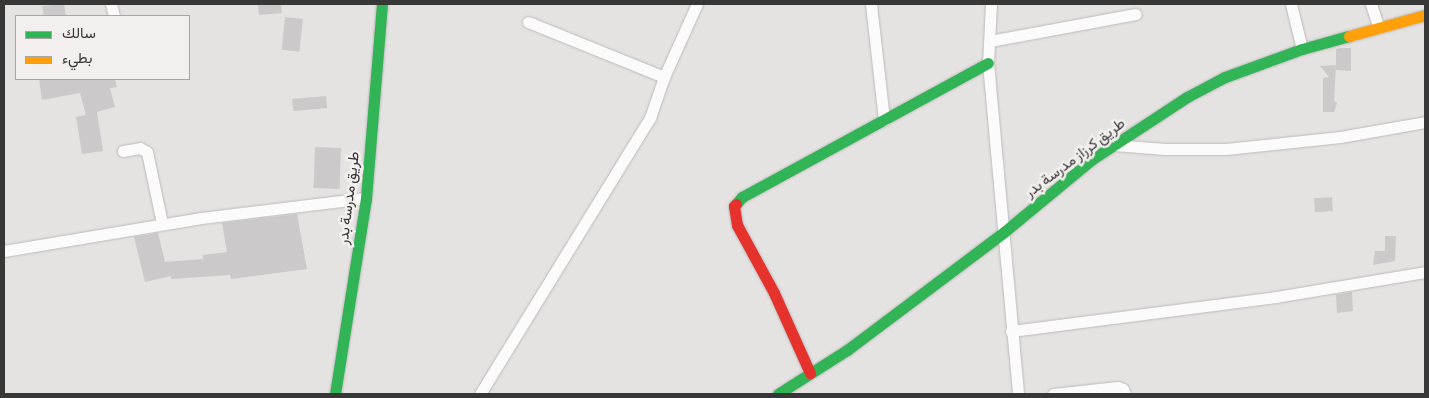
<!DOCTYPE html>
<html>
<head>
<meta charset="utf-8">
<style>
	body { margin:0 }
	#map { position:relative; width:1429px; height:398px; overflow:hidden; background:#e5e2e2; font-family:"Sofia Sans Condensed",Vazirmatn,sans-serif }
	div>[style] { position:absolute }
	.building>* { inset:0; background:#cbc9ca; transform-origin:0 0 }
	.roads { filter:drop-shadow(0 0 1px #bcbaba) drop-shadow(0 0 1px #bcbaba) }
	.street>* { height:11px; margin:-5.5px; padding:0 5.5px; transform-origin:5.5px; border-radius:5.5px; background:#fbfbfb }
	.fast>* { height:11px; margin:-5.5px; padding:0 5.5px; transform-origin:5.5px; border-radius:5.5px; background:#30b455 }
	.slow>* { height:11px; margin:-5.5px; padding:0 5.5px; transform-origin:5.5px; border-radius:5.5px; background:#ff9f0a }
	.jam>* { height:11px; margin:-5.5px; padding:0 5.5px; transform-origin:5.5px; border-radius:5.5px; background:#e5322d }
	span { translate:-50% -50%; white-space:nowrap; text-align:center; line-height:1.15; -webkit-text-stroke:5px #f3efee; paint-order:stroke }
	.street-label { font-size:15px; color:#383737 }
	.frame { position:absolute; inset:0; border:5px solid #383737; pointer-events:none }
	.legend { position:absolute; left:15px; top:15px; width:175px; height:65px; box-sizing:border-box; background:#f3efee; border:1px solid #a8a5a5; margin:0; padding:6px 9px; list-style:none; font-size:15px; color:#383737 }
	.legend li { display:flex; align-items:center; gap:10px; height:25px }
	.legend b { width:25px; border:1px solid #a8a5a5 }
</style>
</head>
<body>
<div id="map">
	<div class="building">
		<div style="clip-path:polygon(64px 4px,66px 16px,44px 16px,42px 6px)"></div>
		<div style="clip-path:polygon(258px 4px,281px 4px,282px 13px,259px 15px)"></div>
		<div style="left:285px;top:17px;width:18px;height:33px;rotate:6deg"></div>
		<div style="clip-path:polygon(1341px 48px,1351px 48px,1351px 71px,1336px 70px,1336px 65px,1334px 101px,1337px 103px,1334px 112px,1323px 112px,1323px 78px,1329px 77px,1320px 66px,1336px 65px,1336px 49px)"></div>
		<div style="clip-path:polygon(39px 79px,115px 79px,117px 87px,110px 88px,115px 107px,97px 112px,103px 151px,82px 154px,76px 117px,86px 115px,80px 93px,42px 100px)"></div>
		<div style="left:326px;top:96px;width:12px;height:34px;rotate:85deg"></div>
		<div style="left:315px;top:147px;width:26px;height:41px;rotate:2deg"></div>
		<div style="left:1332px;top:197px;width:14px;height:18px;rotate:86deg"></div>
		<div style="clip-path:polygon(297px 214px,307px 269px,231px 279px,230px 275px,171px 279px,171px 276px,145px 282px,134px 237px,158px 233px,165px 262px,203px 259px,203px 255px,227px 252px,222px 223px)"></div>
		<div style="clip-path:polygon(1385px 236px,1396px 236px,1395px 261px,1373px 265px,1375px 251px,1385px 251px)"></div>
		<div style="clip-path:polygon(1352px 292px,1353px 311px,1337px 313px,1336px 295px)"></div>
	</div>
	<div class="roads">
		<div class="street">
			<div style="left:111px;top:4px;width:12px;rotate:76deg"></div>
			<div style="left:871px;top:4px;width:117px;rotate:83.6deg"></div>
			<div style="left:991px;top:4px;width:59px;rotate:92.9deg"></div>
			<div style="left:988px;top:63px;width:332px;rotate:84.8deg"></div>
			<div style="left:1291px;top:4px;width:46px;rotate:76.3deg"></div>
			<div style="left:1371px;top:4px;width:25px;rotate:72deg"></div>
			<div style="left:528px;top:22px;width:147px;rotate:22deg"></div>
			<div style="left:990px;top:41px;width:148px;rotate:-10.5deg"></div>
			<div style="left:1114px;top:145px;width:51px;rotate:4.5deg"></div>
			<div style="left:1165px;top:149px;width:61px"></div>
			<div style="left:1226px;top:149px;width:115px;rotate:-6deg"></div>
			<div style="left:1340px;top:137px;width:86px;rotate:-10deg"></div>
			<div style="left:123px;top:151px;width:17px;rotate:-10deg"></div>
			<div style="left:140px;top:148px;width:8px;rotate:30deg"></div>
			<div style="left:147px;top:152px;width:73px;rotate:78.1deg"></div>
			<div style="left:4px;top:251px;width:200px;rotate:-9.5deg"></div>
			<div style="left:201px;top:218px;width:166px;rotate:-6.9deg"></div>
			<div style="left:1011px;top:331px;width:267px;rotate:-7.3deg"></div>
			<div style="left:1276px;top:297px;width:151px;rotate:-9.5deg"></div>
			<div style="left:480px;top:394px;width:324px;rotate:-58.4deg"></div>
			<div style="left:650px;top:118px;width:43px;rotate:-71.1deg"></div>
			<div style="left:664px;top:77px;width:80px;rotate:-65.7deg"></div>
			<div style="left:1053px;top:394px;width:65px;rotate:-6.1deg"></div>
			<div style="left:1118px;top:387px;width:5px;rotate:22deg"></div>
			<div style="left:1123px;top:389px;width:5px;rotate:68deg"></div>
		</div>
		<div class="fast">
			<div style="left:736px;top:204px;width:9px;rotate:-49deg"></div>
			<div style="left:742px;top:197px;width:280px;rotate:-28.6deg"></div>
			<div style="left:335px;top:394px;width:198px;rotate:-81deg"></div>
			<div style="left:366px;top:198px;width:195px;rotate:-85.3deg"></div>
			<div style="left:778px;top:394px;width:82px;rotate:-32.5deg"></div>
			<div style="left:847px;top:350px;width:196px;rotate:-36.9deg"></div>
			<div style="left:1004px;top:232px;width:113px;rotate:-39.6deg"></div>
			<div style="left:1091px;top:160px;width:115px;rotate:-33.3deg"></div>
			<div style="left:1187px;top:97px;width:43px;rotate:-27.8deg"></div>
			<div style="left:1225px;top:77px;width:82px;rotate:-20deg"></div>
			<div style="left:1302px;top:49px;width:49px;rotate:-15.5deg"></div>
		</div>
		<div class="slow">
			<div style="left:1349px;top:36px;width:79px;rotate:-15.4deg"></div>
		</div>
		<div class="jam">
			<div style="left:736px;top:204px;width:3px;rotate:135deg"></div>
			<div style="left:734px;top:206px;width:19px;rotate:81deg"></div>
			<div style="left:737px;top:225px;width:77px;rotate:61.4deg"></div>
			<div style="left:774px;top:293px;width:88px;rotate:65.8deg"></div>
		</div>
	</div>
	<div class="street-label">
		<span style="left:1075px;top:158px;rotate:-37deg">طريق كرزاز مدرسة بدر</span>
		<span style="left:349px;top:198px;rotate:-83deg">طريق مدرسة بدر</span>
	</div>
	<div class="frame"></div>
	<ul class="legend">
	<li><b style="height:6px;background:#30b455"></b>سالك</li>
	<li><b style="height:6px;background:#ff9f0a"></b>بطيء</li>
	</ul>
</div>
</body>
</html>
